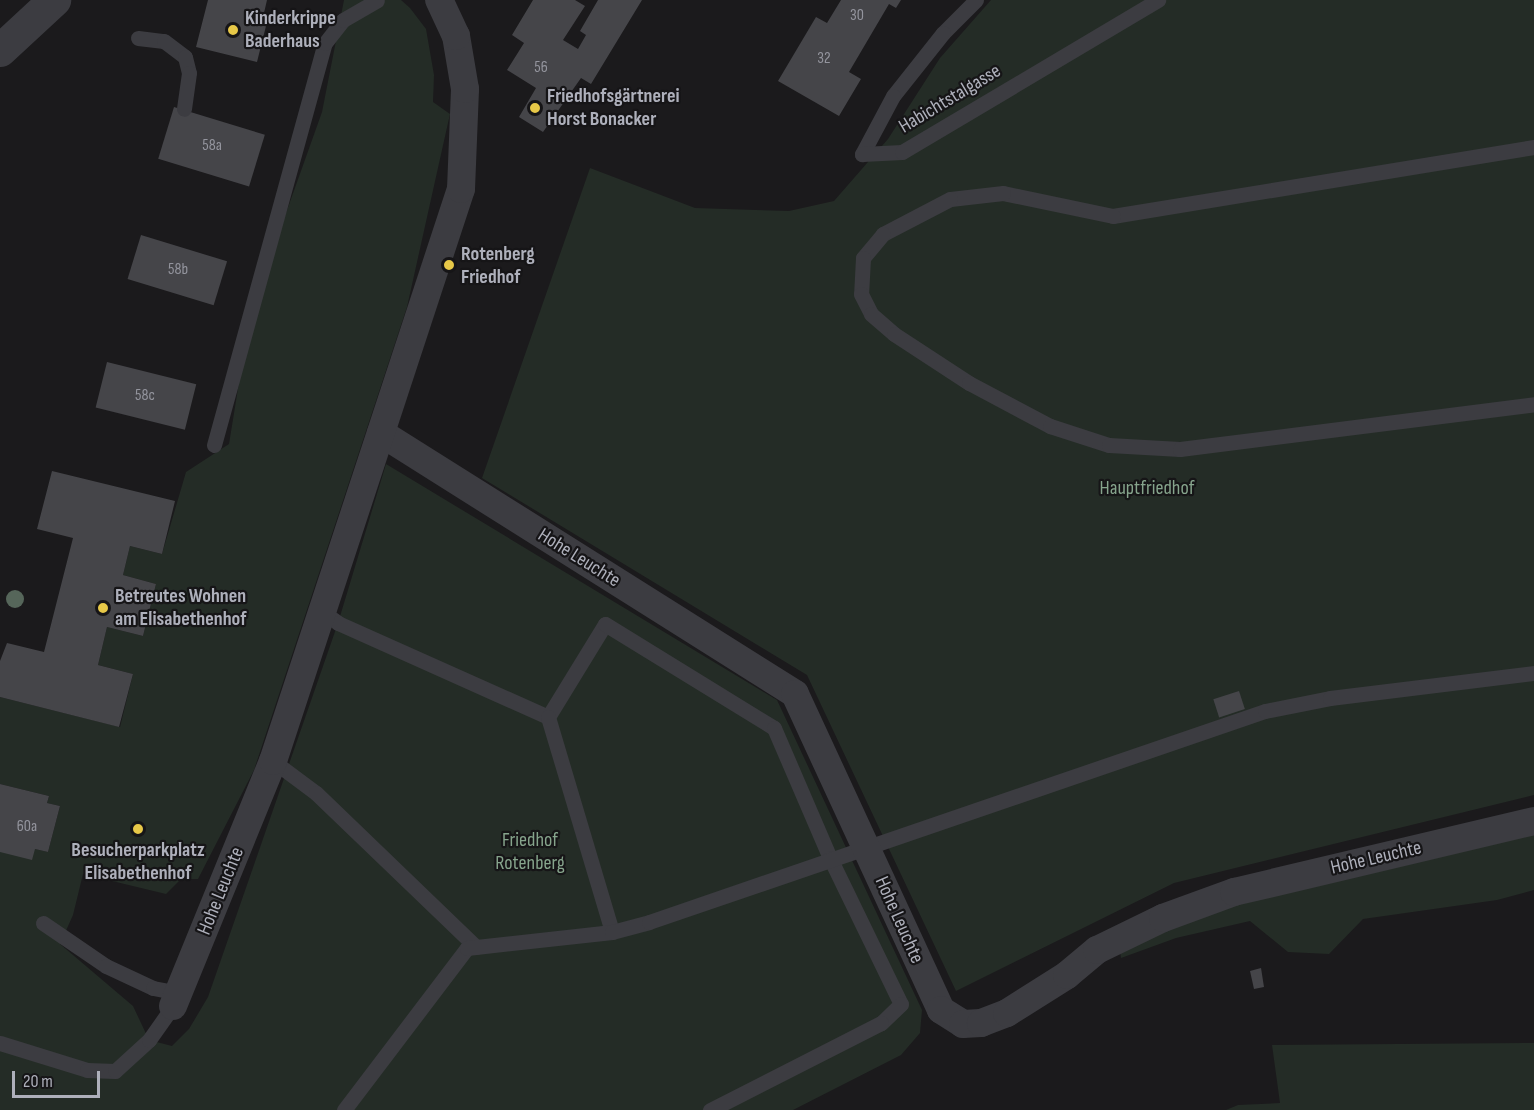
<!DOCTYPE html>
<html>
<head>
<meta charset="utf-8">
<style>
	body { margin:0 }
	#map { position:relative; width:1534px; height:1110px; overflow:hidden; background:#1b1a1c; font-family:"Sofia Sans Condensed",sans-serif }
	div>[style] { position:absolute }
	.green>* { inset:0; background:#242c26 }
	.building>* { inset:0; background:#454549; transform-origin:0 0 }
	.service>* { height:15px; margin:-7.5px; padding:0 7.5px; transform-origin:7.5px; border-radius:7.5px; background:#3c3c41 }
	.minor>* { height:28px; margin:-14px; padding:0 14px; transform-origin:14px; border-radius:14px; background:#3c3c41 }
	.tertiary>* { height:33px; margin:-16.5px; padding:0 16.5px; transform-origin:16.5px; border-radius:16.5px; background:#3c3c41 }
	.trees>* { width:18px; height:18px; margin:-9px; border-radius:50%; background:#56665a }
	.dots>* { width:16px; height:16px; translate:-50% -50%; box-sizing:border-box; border:3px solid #161517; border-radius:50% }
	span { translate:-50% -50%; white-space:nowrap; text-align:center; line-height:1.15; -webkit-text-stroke:4.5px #161517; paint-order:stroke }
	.number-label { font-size:16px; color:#94959e }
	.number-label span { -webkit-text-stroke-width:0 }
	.poi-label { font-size:20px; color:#aeb0bb; font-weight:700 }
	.left { translate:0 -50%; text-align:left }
	.street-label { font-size:20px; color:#aeb0bb }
	.park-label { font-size:20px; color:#86a48c }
	.scale { position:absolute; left:12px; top:1071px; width:88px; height:27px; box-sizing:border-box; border:3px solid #aeb0bb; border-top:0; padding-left:8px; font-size:18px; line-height:21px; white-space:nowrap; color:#aeb0bb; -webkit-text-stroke:4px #161517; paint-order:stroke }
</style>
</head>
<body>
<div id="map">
	<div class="green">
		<div style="clip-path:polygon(344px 0,401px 0,410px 8px,426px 29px,434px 75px,433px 102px,450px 114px,407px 307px,254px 770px,198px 879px,181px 879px,166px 894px,83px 874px,73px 915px,60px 944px,133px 1006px,149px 1040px,172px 1046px,189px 1029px,208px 997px,338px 623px,386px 464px,777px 700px,922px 1010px,920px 1033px,901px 1055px,793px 1110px,0 1110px,0 852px,35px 849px,48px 852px,60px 806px,47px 803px,49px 796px,0 784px,0 697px,120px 727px,133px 674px,98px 665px,107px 627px,143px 636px,156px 584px,123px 575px,130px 546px,162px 554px,186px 472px,229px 444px,242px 364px,281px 227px,322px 112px)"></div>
		<div style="clip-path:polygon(991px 0,1534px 0,1534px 795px,1174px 883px,956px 991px,807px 675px,482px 478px,590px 168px,695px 208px,789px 211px,834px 201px,888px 139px,940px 58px)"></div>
		<div style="clip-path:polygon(1534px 831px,1534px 890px,1497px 900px,1363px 919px,1329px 954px,1288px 952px,1250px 921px,1176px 938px,1121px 958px,1120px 951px,1238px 901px)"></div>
		<div style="clip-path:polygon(1534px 1043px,1534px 1110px,1226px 1110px,1238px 1105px,1280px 1103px,1272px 1045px)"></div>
	</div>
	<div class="building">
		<div style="clip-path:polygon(208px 0,267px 0,264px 13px,269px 14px,257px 62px,196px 47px)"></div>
		<div style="clip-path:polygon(533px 0,575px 0,585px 6px,563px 40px,578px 49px,586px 35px,580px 31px,598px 0,642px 0,591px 84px,581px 78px,543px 132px,519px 117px,536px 88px,507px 70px,524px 43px,512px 35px)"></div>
		<div style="clip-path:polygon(841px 0,901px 0,896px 8px,889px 4px,849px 72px,861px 79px,839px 116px,778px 81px,816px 17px,827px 23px)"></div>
		<div style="left:174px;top:107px;width:95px;height:54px;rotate:17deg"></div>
		<div style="left:141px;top:235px;width:90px;height:46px;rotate:17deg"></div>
		<div style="left:107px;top:362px;width:92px;height:47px;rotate:14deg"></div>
		<div style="clip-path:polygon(52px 471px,175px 501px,162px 554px,130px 546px,123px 575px,156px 584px,143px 636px,107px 627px,98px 665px,133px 674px,119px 727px,0 697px,0 661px,7px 643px,44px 652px,73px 538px,37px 529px)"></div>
		<div style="left:1239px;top:691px;width:19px;height:27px;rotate:72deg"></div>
		<div style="clip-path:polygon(0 784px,49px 796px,47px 803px,60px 806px,48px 852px,35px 849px,32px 860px,0 852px)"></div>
		<div style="clip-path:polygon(1261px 968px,1264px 987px,1254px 989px,1250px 971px)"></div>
	</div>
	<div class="service">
		<div style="left:976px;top:0;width:47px;rotate:135deg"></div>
		<div style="left:943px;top:33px;width:80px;rotate:128.4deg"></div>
		<div style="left:893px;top:96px;width:66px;rotate:118.1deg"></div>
		<div style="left:862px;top:154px;width:40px;rotate:-2.9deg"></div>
		<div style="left:902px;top:152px;width:298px;rotate:-30.7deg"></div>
		<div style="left:138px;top:38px;width:26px;rotate:7deg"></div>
		<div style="left:164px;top:41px;width:26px;rotate:37deg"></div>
		<div style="left:185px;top:57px;width:16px;rotate:76deg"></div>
		<div style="left:189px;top:73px;width:36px;rotate:98deg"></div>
		<div style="left:1534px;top:147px;width:427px;rotate:170.7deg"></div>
		<div style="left:1113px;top:216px;width:112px;rotate:-168.2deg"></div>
		<div style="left:1003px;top:193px;width:53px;rotate:173.5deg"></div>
		<div style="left:950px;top:199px;width:76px;rotate:152.4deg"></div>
		<div style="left:883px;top:234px;width:31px;rotate:130deg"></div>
		<div style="left:863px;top:258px;width:36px;rotate:93deg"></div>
		<div style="left:861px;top:294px;width:22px;rotate:63deg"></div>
		<div style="left:871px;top:314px;width:30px;rotate:41deg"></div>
		<div style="left:894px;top:334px;width:90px;rotate:33.2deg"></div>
		<div style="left:969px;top:383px;width:92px;rotate:28deg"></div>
		<div style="left:1050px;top:426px;width:62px;rotate:17.9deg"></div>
		<div style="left:1109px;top:445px;width:71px;rotate:3.2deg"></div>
		<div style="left:1180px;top:449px;width:357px;rotate:-7.2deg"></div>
		<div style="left:214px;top:445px;width:417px;rotate:-74.6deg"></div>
		<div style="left:325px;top:43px;width:29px;rotate:-52deg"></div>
		<div style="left:343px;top:20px;width:39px;rotate:-30deg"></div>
		<div style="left:323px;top:612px;width:19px;rotate:36deg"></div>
		<div style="left:338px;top:623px;width:230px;rotate:24.1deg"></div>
		<div style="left:548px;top:717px;width:109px;rotate:-58.5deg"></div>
		<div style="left:605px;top:624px;width:198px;rotate:31.6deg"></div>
		<div style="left:774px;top:728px;width:142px;rotate:66.7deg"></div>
		<div style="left:830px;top:858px;width:162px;rotate:64.1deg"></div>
		<div style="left:901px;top:1004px;width:28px;rotate:136deg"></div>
		<div style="left:881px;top:1023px;width:192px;rotate:153deg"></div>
		<div style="left:548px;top:717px;width:224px;rotate:73.4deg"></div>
		<div style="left:273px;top:761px;width:54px;rotate:36.7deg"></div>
		<div style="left:316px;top:793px;width:222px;rotate:43.9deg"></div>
		<div style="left:43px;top:923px;width:76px;rotate:34.3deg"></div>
		<div style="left:106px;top:966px;width:52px;rotate:25.1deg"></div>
		<div style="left:153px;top:988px;width:26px;rotate:11deg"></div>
		<div style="left:0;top:1043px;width:91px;rotate:17.2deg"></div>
		<div style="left:87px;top:1070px;width:28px;rotate:2deg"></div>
		<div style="left:115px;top:1071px;width:46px;rotate:-42.4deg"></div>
		<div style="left:149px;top:1040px;width:42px;rotate:-54.8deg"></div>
		<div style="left:344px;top:1110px;width:203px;rotate:-52.8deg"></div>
		<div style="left:467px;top:948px;width:146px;rotate:-6.3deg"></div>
		<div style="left:612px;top:932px;width:38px;rotate:-15deg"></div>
		<div style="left:649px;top:922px;width:651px;rotate:-18.91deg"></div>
		<div style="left:1265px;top:711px;width:66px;rotate:-11.3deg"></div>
		<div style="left:1330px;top:698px;width:206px;rotate:-7deg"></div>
	</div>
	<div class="minor">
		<div style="left:381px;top:433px;width:489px;rotate:32.2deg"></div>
		<div style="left:795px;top:694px;width:348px;rotate:65.2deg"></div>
		<div style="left:941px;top:1010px;width:26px;rotate:32deg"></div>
		<div style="left:963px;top:1024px;width:18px;rotate:-3deg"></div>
		<div style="left:981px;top:1023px;width:28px;rotate:-21deg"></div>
		<div style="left:1007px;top:1013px;width:71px;rotate:-32.3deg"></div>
		<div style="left:1067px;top:975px;width:39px;rotate:-40deg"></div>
		<div style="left:1097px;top:950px;width:73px;rotate:-25.9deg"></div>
		<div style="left:1163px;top:918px;width:76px;rotate:-20.1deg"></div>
		<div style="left:1234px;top:892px;width:308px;rotate:-13.3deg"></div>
		<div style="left:173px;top:1006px;width:265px;rotate:-67.8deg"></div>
		<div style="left:273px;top:761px;width:602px;rotate:-71.81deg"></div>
		<div style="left:461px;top:189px;width:100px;rotate:-87.7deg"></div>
		<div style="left:465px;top:89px;width:54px;rotate:-99.6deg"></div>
		<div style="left:456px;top:36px;width:40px;rotate:-115deg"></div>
	</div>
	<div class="tertiary">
		<div style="left:0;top:50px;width:74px;rotate:-42.8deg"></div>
	</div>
	<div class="trees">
		<div style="left:15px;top:599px"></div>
	</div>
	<div class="dots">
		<div style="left:233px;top:30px;background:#e7c848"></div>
		<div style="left:535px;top:108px;background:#e7c848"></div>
		<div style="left:449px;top:265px;background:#e7c848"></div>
		<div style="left:103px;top:608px;background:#e7c848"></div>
		<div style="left:138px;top:829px;background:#e7c848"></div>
	</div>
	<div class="number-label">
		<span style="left:857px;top:16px">30</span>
		<span style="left:824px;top:59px">32</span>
		<span style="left:541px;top:68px">56</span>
		<span style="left:212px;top:146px">58a</span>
		<span style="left:178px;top:270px">58b</span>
		<span style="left:145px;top:396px">58c</span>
		<span style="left:27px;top:827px">60a</span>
	</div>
	<div class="poi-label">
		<span class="left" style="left:245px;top:30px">Kinderkrippe<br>Baderhaus</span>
		<span class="left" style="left:547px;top:108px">Friedhofsgärtnerei<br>Horst Bonacker</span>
		<span class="left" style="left:461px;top:266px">Rotenberg<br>Friedhof</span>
		<span class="left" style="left:115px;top:608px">Betreutes Wohnen<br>am Elisabethenhof</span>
		<span style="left:138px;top:862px">Besucherparkplatz<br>Elisabethenhof</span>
	</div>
	<div class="street-label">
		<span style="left:950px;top:99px;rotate:-31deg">Habichtstalgasse</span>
		<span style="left:579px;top:558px;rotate:32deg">Hohe Leuchte</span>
		<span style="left:1376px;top:858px;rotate:-13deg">Hohe Leuchte</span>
		<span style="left:221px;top:891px;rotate:-68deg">Hohe Leuchte</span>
		<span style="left:899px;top:920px;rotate:66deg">Hohe Leuchte</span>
	</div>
	<div class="park-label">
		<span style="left:1147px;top:488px">Hauptfriedhof</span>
		<span style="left:530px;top:852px">Friedhof<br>Rotenberg</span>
	</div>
	<div class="scale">20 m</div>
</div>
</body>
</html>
